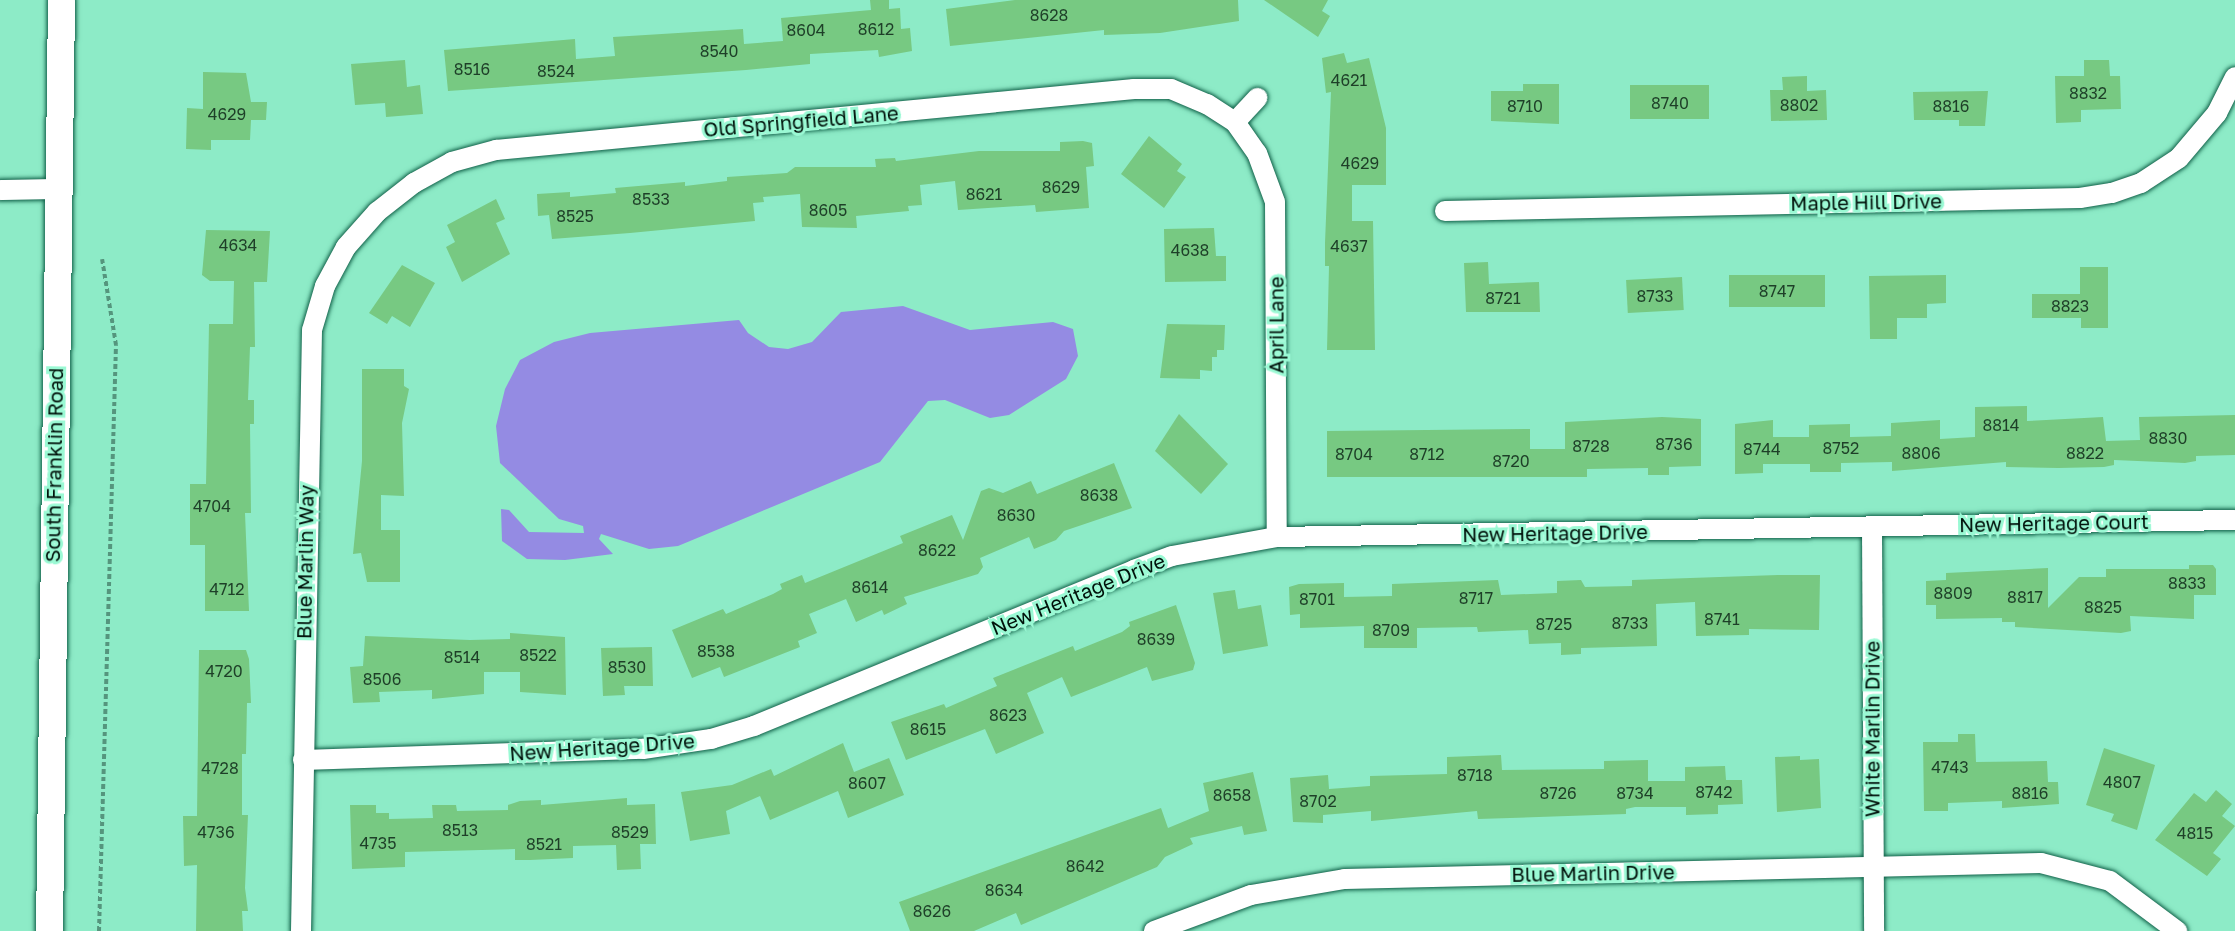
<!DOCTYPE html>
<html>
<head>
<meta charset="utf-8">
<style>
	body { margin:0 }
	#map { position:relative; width:2235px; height:931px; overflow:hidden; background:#8debc7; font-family:"Golos Text",sans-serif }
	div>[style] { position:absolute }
	.water>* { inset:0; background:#948be3 }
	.building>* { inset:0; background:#77c982; transform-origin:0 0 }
	.path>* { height:4px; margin-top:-2px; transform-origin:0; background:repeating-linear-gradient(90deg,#55957d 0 4.5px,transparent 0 7.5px) }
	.roads { filter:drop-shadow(0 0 2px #106048) drop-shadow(0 0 2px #106048) }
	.minor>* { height:20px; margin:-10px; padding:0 10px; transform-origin:10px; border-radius:10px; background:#fff }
	.secondary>* { height:27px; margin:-13.5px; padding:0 13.5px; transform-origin:13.5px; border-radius:13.5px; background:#fff }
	span { translate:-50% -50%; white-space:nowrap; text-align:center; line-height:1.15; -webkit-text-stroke:6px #9af9d4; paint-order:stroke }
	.number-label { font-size:16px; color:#1e3f28 }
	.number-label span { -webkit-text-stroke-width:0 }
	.street-label { font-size:20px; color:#00110a }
</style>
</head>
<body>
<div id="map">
	<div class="water">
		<div style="clip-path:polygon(903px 306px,970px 330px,1053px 322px,1073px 329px,1078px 356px,1066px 379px,1009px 415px,990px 418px,945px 400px,928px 401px,880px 462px,678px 546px,649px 549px,601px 534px,599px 539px,613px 554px,565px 560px,527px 559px,502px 541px,501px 509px,509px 510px,529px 532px,584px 533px,583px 526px,559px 519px,500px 463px,496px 426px,505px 389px,520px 360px,554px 342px,590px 333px,739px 320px,748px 333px,769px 347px,788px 349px,812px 342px,841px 312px)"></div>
	</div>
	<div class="building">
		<div style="clip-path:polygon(870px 0,889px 0,889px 9px,900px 8px,901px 29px,910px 28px,912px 51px,879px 57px,878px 50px,810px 54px,810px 64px,746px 70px,448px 91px,444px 50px,575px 39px,576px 59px,615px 56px,613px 37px,743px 29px,744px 44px,783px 41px,781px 18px,871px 10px)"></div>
		<div style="clip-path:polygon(1015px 0,1238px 0,1239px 21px,1160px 33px,1104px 35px,1104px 30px,950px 46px,946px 9px)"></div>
		<div style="clip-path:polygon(1264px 0,1328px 0,1322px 11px,1330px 16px,1318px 37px)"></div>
		<div style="clip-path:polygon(1344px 53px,1347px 63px,1369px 58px,1386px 128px,1386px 185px,1352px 185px,1352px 221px,1373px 221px,1375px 350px,1327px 350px,1329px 266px,1325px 266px,1325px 243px,1331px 92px,1326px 93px,1322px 58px)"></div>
		<div style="clip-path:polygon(405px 60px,407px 87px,420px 85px,423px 114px,386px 117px,385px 103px,355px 105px,351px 64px)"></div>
		<div style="clip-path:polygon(2084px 60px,2109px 60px,2110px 76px,2120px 76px,2121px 109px,2081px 110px,2081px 122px,2056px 123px,2055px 76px,2084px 76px)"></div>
		<div style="clip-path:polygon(203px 72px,246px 73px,251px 102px,267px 102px,266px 120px,251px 120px,250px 140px,211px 140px,211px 150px,186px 149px,187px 108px,203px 109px)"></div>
		<div style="clip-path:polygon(1807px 76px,1807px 91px,1826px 90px,1827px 120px,1771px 121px,1770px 90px,1783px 90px,1782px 77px)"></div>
		<div style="clip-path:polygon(1523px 84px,1559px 84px,1559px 124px,1491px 121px,1491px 91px,1523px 91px)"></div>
		<div style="left:1709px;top:85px;width:34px;height:79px;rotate:90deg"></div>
		<div style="clip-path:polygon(1988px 91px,1985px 126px,1959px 126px,1959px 120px,1914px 120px,1913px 92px)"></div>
		<div style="clip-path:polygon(1149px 136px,1182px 164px,1177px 171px,1186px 177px,1164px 208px,1121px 174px)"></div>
		<div style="clip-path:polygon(1083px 141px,1092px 143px,1094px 166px,1086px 167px,1089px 208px,1036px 212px,1035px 205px,958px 210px,955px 181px,920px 185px,922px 205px,908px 206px,909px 211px,856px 216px,857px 228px,802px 227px,800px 194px,763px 197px,764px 202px,753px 203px,755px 221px,630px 233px,552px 239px,549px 215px,538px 216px,537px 194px,570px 192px,570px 197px,616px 193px,615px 188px,685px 182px,685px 186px,727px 181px,727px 177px,787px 173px,795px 167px,876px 167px,875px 159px,895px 158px,896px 161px,979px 151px,1060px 151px,1060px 142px)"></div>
		<div style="clip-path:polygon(496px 199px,505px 219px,496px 223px,510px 254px,462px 282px,446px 247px,455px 242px,447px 225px)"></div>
		<div style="clip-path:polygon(1214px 228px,1216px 256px,1226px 256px,1226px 281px,1165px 282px,1164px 229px)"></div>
		<div style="clip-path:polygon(206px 230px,270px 231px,267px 282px,254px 282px,255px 347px,250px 347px,248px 400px,254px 400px,254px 424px,250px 424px,251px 513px,245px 513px,249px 611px,205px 611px,205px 545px,190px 545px,190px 484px,206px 484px,209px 324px,233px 324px,234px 281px,210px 281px,202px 275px)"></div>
		<div style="clip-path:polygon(1488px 262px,1489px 284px,1539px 282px,1540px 312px,1466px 312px,1464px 263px)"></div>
		<div style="clip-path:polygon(402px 265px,435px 283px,410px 327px,392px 316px,387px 324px,369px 313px)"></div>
		<div style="clip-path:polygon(2080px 267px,2108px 267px,2108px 328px,2081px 328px,2081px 318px,2032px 318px,2032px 294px,2080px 294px)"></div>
		<div style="left:1825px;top:275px;width:32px;height:96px;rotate:90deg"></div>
		<div style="clip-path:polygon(1946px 275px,1946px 303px,1927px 304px,1927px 318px,1897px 318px,1897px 339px,1870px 339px,1869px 276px)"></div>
		<div style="left:1682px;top:277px;width:33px;height:56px;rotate:87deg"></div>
		<div style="clip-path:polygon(1167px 324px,1225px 325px,1224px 350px,1217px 350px,1217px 357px,1212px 357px,1212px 371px,1200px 370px,1200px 379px,1160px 378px)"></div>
		<div style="clip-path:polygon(362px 369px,404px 369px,404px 386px,409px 389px,402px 423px,404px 496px,381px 495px,381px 530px,400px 530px,400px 582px,367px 582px,361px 553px,353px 554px,362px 461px)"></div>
		<div style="clip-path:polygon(2027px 406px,2027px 421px,2103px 417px,2106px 441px,2140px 440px,2139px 417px,2235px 415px,2235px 455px,2196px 456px,2196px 461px,2185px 463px,2114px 460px,2114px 465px,2104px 467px,2058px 468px,2006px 467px,2006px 462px,1892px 471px,1892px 462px,1841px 463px,1841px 472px,1810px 472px,1810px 464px,1763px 464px,1763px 473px,1735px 474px,1735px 424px,1773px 420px,1773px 437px,1809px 437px,1809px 425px,1850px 424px,1850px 437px,1891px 436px,1891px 423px,1940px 420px,1940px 439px,1975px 437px,1975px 407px)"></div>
		<div style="clip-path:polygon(1179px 414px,1228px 464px,1201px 494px,1155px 451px)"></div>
		<div style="clip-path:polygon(1662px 417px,1701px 419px,1701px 466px,1669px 467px,1669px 475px,1648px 475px,1648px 468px,1587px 469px,1587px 477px,1327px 477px,1327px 431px,1530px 429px,1530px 449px,1565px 449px,1565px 422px)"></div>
		<div style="clip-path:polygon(1114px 463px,1132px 508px,1064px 531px,1056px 540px,1034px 549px,1029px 537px,980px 558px,983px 567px,978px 574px,904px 597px,907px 604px,884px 615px,882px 610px,856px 622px,846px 599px,809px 614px,817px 633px,798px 641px,800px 647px,724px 677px,720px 667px,692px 678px,672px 630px,723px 609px,726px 614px,773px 594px,782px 589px,780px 584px,802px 575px,805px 583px,903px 543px,900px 536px,952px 515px,963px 540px,981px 491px,989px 488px,1003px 493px,1031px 481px,1037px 494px)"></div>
		<div style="clip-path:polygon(2189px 565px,2213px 565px,2216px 569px,2216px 595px,2194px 595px,2194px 619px,2130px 616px,2131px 631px,2121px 633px,2015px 627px,2015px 622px,2002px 622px,2002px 618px,1936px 619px,1936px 605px,1926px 605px,1926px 581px,1946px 580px,1946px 573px,2048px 568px,2048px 608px,2079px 577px,2106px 577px,2106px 569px,2189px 569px)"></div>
		<div style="clip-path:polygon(1778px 575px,1820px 575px,1819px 630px,1749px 629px,1749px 635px,1696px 636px,1695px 602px,1656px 604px,1657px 646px,1581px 648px,1581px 654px,1561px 655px,1561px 643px,1529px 644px,1528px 630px,1478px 632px,1477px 627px,1417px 628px,1417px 648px,1364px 648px,1364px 626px,1300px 628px,1300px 614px,1290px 615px,1289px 587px,1299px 584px,1344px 583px,1344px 597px,1392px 596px,1392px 584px,1498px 580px,1501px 595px,1557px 593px,1557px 581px,1581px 580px,1585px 587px,1632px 586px,1632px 580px)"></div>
		<div style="clip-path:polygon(1235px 590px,1238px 609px,1261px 605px,1268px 646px,1223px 654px,1213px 593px)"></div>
		<div style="clip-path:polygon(1176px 605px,1195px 663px,1193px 670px,1152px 681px,1147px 667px,1071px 697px,1062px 677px,1027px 693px,1044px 733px,996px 754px,985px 729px,906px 760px,891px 722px,944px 704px,946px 708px,997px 686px,993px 678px,1073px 646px,1075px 651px,1122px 632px,1130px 626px,1129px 622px)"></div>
		<div style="clip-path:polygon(510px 633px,565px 637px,566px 695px,520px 692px,520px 672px,484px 672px,484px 694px,432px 699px,432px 690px,379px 692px,380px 702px,353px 703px,350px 667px,363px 666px,365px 636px,470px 640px,510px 639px)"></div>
		<div style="clip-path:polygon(652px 647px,653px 686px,624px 686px,625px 695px,603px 696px,601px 648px)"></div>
		<div style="clip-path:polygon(199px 650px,246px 650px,249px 659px,251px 703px,247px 703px,246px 754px,242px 754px,242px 815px,248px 815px,245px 888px,248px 911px,242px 911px,243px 931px,196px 931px,197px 865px,184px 866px,183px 816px,197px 816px)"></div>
		<div style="clip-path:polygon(1958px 734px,1975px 734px,1976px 762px,2047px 761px,2048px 782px,2058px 782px,2059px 804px,2002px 808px,2002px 801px,1948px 803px,1948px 811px,1924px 811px,1923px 742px,1958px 742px)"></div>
		<div style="clip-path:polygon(843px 743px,854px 772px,889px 758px,904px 795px,848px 818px,838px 791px,770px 820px,760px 796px,726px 811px,730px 834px,690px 841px,681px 792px,732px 785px,771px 769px,774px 776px)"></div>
		<div style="clip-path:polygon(2104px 748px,2155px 765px,2137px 830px,2111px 821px,2114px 814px,2086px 805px)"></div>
		<div style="clip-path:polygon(1501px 755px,1502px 770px,1604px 769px,1604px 761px,1648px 760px,1648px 781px,1685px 781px,1685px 767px,1725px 766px,1726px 780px,1742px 780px,1743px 804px,1718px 805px,1718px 814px,1686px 815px,1686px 807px,1635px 807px,1626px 809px,1626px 814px,1478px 819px,1477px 811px,1371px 821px,1371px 811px,1323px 815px,1323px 823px,1293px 822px,1290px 778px,1328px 775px,1329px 789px,1370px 786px,1370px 776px,1447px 774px,1447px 757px)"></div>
		<div style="clip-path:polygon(1800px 756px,1800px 760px,1819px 759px,1821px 808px,1777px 812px,1775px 757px)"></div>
		<div style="clip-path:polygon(1253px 772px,1267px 831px,1244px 835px,1242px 826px,1190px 838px,1193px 844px,1165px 857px,1157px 867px,1021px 925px,1016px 913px,974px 931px,910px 931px,899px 902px,1161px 808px,1168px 828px,1209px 811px,1203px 783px)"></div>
		<div style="clip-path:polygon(2216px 790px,2232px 804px,2222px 816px,2235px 826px,2213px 853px,2221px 859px,2207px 876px,2155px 840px,2194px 793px,2206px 802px)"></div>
		<div style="clip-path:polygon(627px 798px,627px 805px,655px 804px,656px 844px,640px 844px,641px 869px,617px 870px,616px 845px,573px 846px,573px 858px,530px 860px,515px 860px,515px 849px,405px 852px,405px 867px,352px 869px,350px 805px,376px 805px,376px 813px,389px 813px,389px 819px,433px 818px,432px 805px,456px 805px,457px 811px,508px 810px,508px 805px,520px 801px,541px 800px,541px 805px)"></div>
	</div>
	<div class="path">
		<div style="left:99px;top:931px;width:586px;rotate:-88.34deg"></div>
		<div style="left:116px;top:345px;width:87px;rotate:-99.2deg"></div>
	</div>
	<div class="roads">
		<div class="minor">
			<div style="left:1235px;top:122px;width:33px;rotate:-47deg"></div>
			<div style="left:0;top:190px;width:58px;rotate:-1deg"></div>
			<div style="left:1445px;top:211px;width:635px;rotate:-1.17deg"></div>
			<div style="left:2080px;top:198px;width:32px;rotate:-9deg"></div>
			<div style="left:2112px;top:193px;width:31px;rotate:-19deg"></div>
			<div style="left:2141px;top:183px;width:45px;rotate:-33.3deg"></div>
			<div style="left:2179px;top:158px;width:59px;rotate:-49.8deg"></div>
			<div style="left:2217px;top:113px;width:40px;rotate:-63.4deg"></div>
			<div style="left:1872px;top:527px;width:404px;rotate:89.7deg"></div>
			<div style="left:303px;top:760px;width:340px;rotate:-1.9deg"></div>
			<div style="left:643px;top:749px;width:69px;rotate:-8.4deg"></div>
			<div style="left:711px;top:739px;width:45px;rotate:-16.8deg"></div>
			<div style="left:754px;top:726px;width:411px;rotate:-22.3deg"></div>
			<div style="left:1134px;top:570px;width:40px;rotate:-20.2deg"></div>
			<div style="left:1172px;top:556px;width:107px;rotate:-10.3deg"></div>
			<div style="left:1277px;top:537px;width:958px;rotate:-1.02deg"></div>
			<div style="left:301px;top:931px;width:601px;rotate:-88.95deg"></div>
			<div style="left:312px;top:330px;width:46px;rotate:-73.5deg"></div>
			<div style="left:325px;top:286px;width:44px;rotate:-61.7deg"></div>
			<div style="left:346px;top:247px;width:47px;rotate:-48.5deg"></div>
			<div style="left:377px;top:212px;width:47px;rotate:-38.1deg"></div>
			<div style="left:414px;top:183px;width:43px;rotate:-28.9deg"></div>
			<div style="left:452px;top:162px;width:46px;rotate:-15.3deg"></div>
			<div style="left:496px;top:150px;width:641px;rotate:-5.46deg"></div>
			<div style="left:1134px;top:89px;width:37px"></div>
			<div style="left:1171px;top:89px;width:39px;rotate:23deg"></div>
			<div style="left:1207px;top:104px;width:33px;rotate:33deg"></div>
			<div style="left:1235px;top:122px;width:38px;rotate:55deg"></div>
			<div style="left:1257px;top:153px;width:52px;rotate:69.8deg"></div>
			<div style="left:1275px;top:202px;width:335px;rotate:89.7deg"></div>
			<div style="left:1154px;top:931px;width:103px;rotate:-20.4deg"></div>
			<div style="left:1251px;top:895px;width:95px;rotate:-9.7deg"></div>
			<div style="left:1345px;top:879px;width:696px;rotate:-1.32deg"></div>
			<div style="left:2041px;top:863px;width:71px;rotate:14.6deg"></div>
			<div style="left:2110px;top:881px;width:84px;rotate:36.7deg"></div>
		</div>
		<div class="secondary">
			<div style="left:49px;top:931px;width:931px;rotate:-89.26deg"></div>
		</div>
	</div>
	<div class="number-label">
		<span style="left:1049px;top:15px">8628</span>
		<span style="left:876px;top:29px">8612</span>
		<span style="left:806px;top:30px">8604</span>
		<span style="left:719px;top:51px">8540</span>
		<span style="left:472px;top:69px">8516</span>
		<span style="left:556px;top:71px">8524</span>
		<span style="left:1349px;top:80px">4621</span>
		<span style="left:2088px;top:93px">8832</span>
		<span style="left:1670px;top:103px">8740</span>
		<span style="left:1799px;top:105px">8802</span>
		<span style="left:1525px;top:106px">8710</span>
		<span style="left:1951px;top:106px">8816</span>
		<span style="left:227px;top:114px">4629</span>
		<span style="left:1360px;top:163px">4629</span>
		<span style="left:1061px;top:187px">8629</span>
		<span style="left:984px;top:194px">8621</span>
		<span style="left:651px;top:199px">8533</span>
		<span style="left:828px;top:210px">8605</span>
		<span style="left:575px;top:216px">8525</span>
		<span style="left:238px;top:245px">4634</span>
		<span style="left:1349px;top:246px">4637</span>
		<span style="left:1190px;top:250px">4638</span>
		<span style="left:1777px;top:291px">8747</span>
		<span style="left:1655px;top:296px">8733</span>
		<span style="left:1503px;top:298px">8721</span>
		<span style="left:2070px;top:306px">8823</span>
		<span style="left:2001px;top:425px">8814</span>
		<span style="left:2168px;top:438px">8830</span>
		<span style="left:1674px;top:444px">8736</span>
		<span style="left:1591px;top:446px">8728</span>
		<span style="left:1841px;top:448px">8752</span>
		<span style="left:1762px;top:449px">8744</span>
		<span style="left:1921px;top:453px">8806</span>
		<span style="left:2085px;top:453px">8822</span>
		<span style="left:1354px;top:454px">8704</span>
		<span style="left:1427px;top:454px">8712</span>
		<span style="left:1511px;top:461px">8720</span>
		<span style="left:1099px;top:495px">8638</span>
		<span style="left:212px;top:506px">4704</span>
		<span style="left:1016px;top:515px">8630</span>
		<span style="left:937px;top:550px">8622</span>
		<span style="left:2187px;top:583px">8833</span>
		<span style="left:870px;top:587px">8614</span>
		<span style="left:227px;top:589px">4712</span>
		<span style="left:1953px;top:593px">8809</span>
		<span style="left:2025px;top:597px">8817</span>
		<span style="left:1476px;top:598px">8717</span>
		<span style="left:1317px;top:599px">8701</span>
		<span style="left:2103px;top:607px">8825</span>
		<span style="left:1722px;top:619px">8741</span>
		<span style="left:1630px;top:623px">8733</span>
		<span style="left:1554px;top:624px">8725</span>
		<span style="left:1391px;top:630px">8709</span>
		<span style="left:1156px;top:639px">8639</span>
		<span style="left:716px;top:651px">8538</span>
		<span style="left:538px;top:655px">8522</span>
		<span style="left:462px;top:657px">8514</span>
		<span style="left:627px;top:667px">8530</span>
		<span style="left:224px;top:671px">4720</span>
		<span style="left:382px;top:679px">8506</span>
		<span style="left:1008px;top:715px">8623</span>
		<span style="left:928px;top:729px">8615</span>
		<span style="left:1950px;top:767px">4743</span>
		<span style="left:220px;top:768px">4728</span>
		<span style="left:1475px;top:775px">8718</span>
		<span style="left:2122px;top:782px">4807</span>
		<span style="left:867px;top:783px">8607</span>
		<span style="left:1714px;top:792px">8742</span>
		<span style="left:1558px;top:793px">8726</span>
		<span style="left:1635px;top:793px">8734</span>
		<span style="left:2030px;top:793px">8816</span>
		<span style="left:1232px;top:795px">8658</span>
		<span style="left:1318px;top:801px">8702</span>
		<span style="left:460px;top:830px">8513</span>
		<span style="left:216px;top:832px">4736</span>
		<span style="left:630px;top:832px">8529</span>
		<span style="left:2195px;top:833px">4815</span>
		<span style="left:378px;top:843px">4735</span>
		<span style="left:544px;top:844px">8521</span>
		<span style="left:1085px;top:866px">8642</span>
		<span style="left:1004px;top:890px">8634</span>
		<span style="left:932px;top:911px">8626</span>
	</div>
	<div class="street-label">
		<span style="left:801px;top:121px;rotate:-5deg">Old Springfield Lane</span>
		<span style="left:1866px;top:202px;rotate:-1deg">Maple Hill Drive</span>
		<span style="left:1276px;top:325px;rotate:-90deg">April Lane</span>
		<span style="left:54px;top:465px;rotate:-89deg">South Franklin Road</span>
		<span style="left:2054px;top:523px;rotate:-1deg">New Heritage Court</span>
		<span style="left:1555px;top:533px;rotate:-1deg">New Heritage Drive</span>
		<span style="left:305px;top:562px;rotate:-89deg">Blue Marlin Way</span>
		<span style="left:1078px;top:594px;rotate:-22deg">New Heritage Drive</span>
		<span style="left:1872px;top:729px;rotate:-90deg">White Marlin Drive</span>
		<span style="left:602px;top:747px;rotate:-4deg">New Heritage Drive</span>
		<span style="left:1593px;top:873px;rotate:-1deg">Blue Marlin Drive</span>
	</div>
</div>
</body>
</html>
